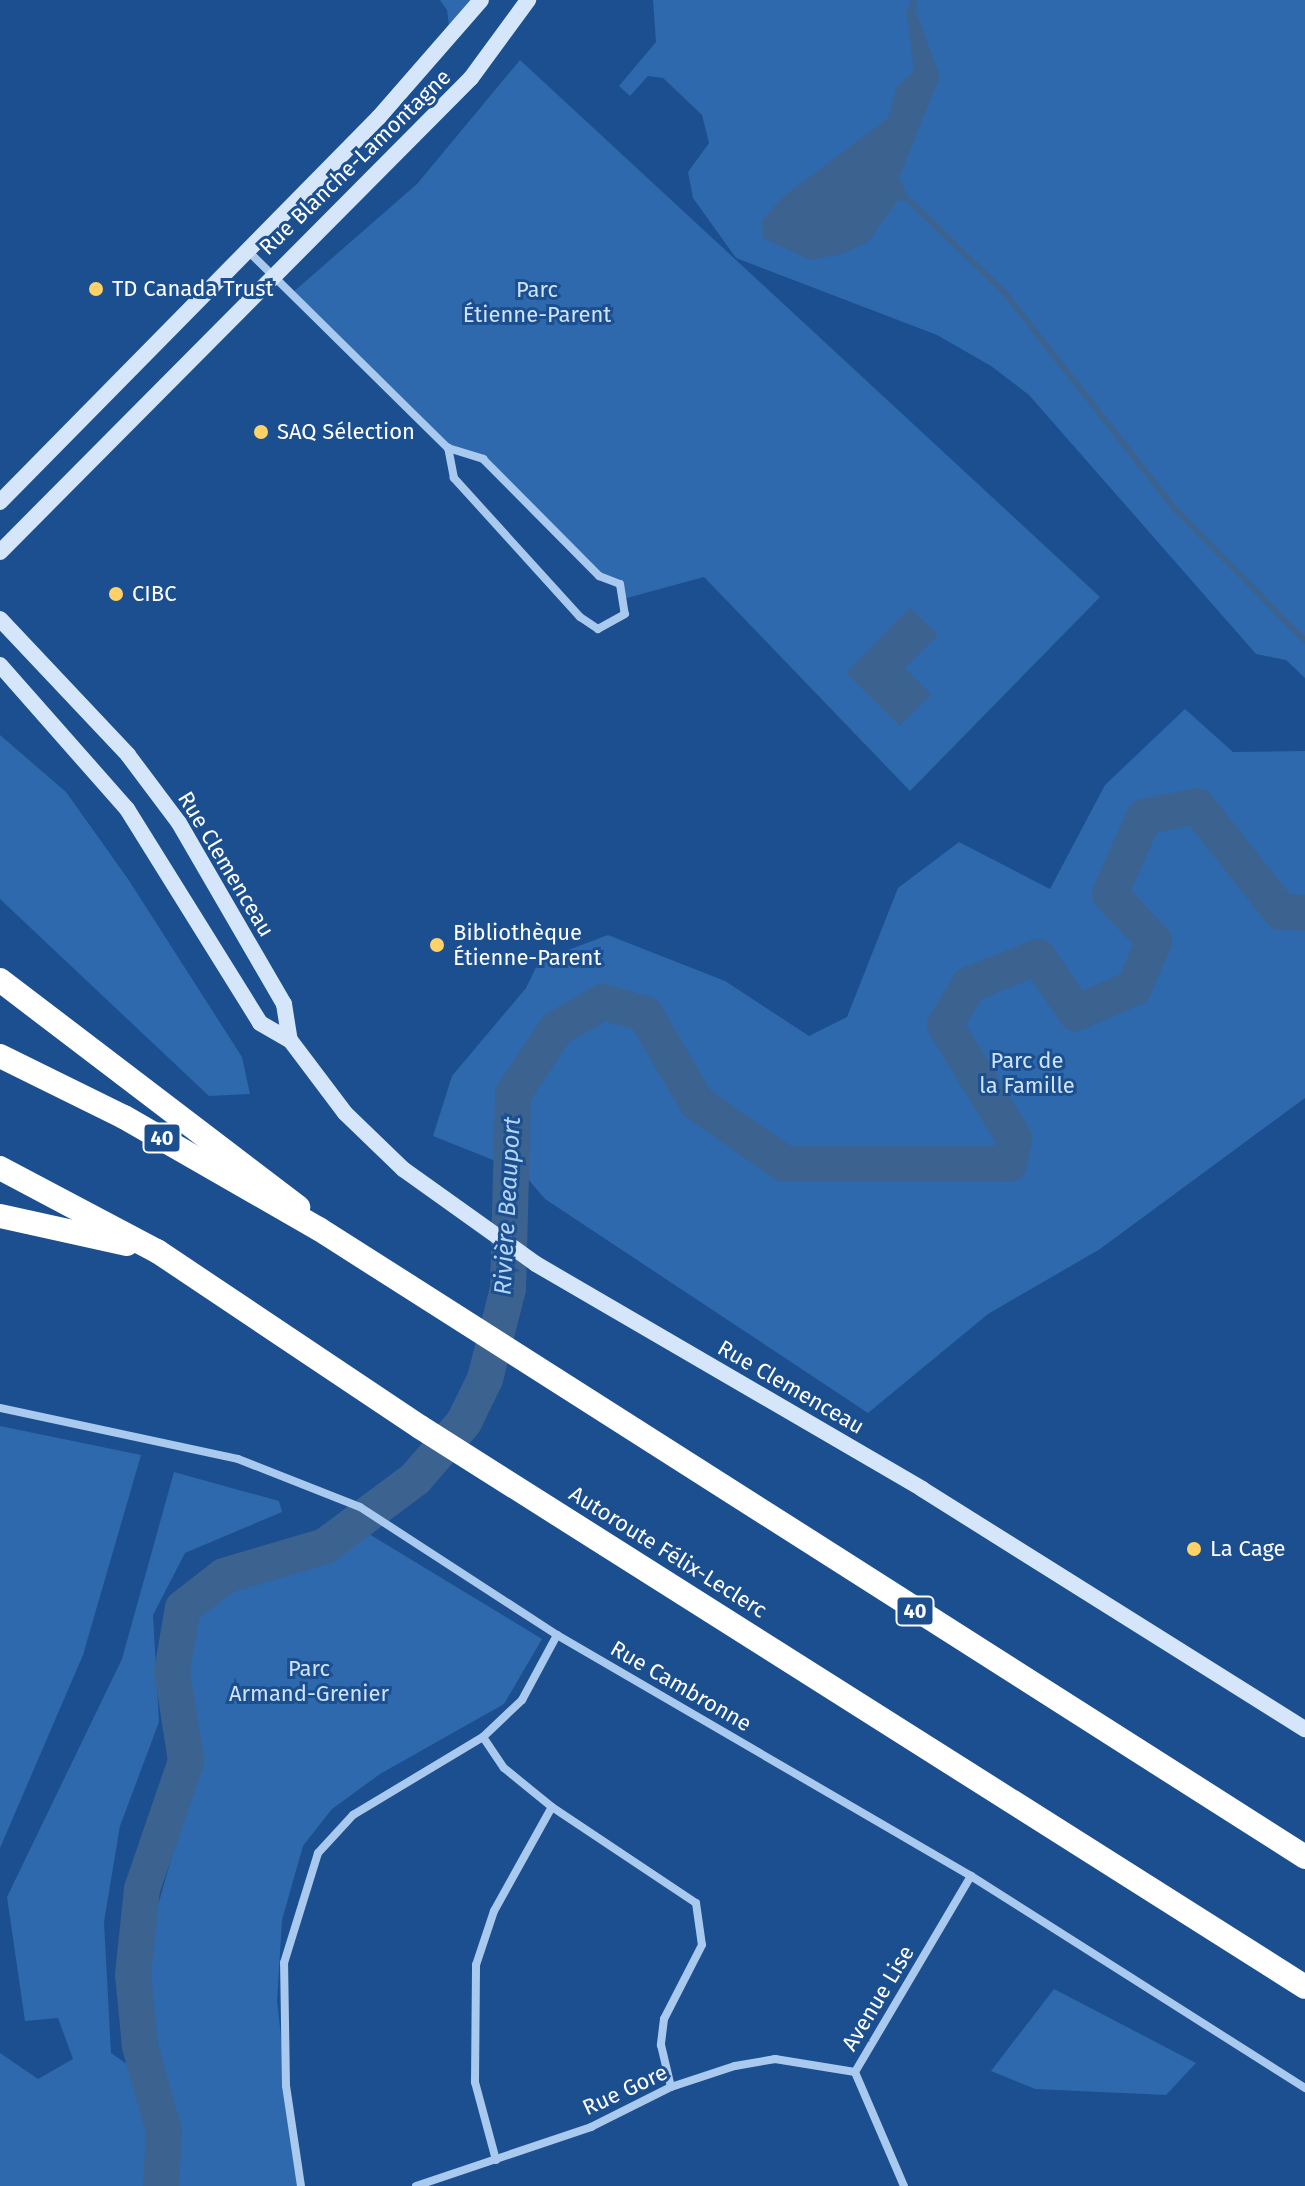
<!DOCTYPE html>
<html>
<head>
<meta charset="utf-8">
<style>
	body { margin:0 }
	#map { position:relative; width:1305px; height:2186px; overflow:hidden; background:#1b4f8f; font-family:"Fira Sans",sans-serif }
	div>[style] { position:absolute }
	.green>* { inset:0; background:#2e69ad }
	.water>* { inset:0; background:#3c6290 }
	.stream>* { height:6px; margin:-3px; padding:0 3px; transform-origin:3px; border-radius:3px; background:#3c6290 }
	.river>* { height:36px; margin:-18px; padding:0 18px; transform-origin:18px; border-radius:18px; background:#3c6290 }
	.street>* { height:8px; margin:-4px; padding:0 4px; transform-origin:4px; border-radius:4px; background:#a9c9ee }
	.secondary>* { height:16px; margin:-8px; padding:0 8px; transform-origin:8px; border-radius:8px; background:#d6e6fa }
	.highway>* { height:24px; margin:-12px; padding:0 12px; transform-origin:12px; border-radius:12px; background:#fff }
	.dots>* { width:22px; height:22px; translate:-50% -50%; box-sizing:border-box; border:4px solid #1b4f8f; border-radius:50% }
	span { translate:-50% -50%; white-space:nowrap; text-align:center; line-height:1.15; -webkit-text-stroke:6px #1b4f8f; paint-order:stroke }
	.shield-label span { padding:2px 6px; background:#1b4f8f; border:2px solid; border-radius:6px; -webkit-text-stroke-width:0 }
	.shield-label { font-size:20px; color:#fff; font-weight:700 }
	.street-label { font-size:22px; color:#fff }
	.poi-label { font-size:22px; color:#fff }
	.left { translate:0 -50%; text-align:left }
	.park-label { font-size:22px; color:#cfe3fa }
	.water-label { font-size:24px; color:#b5d3f5; font-style:italic }
</style>
</head>
<body>
<div id="map">
	<div class="green">
		<div style="clip-path:polygon(440px 0,481px 0,451px 41px,447px 10px)"></div>
		<div style="clip-path:polygon(653px 0,1305px 0,1305px 678px,1286px 660px,1256px 654px,1029px 395px,991px 366px,937px 335px,736px 258px,693px 198px,688px 172px,709px 143px,702px 115px,663px 78px,648px 76px,630px 96px,619px 86px,656px 42px)"></div>
		<div style="clip-path:polygon(520px 60px,1100px 597px,910px 791px,704px 577px,627px 598px,483px 460px,448px 448px,291px 294px,417px 184px)"></div>
		<div style="clip-path:polygon(1185px 709px,1233px 752px,1305px 751px,1305px 1098px,1100px 1249px,988px 1314px,868px 1413px,545px 1199px,521px 1171px,433px 1136px,452px 1076px,526px 988px,539px 961px,608px 935px,725px 981px,809px 1036px,847px 1017px,898px 888px,959px 842px,1050px 889px,1105px 785px)"></div>
		<div style="clip-path:polygon(0 735px,66px 792px,128px 879px,242px 1057px,250px 1094px,209px 1096px,0 899px)"></div>
		<div style="clip-path:polygon(0 1426px,141px 1455px,83px 1655px,0 1848px)"></div>
		<div style="clip-path:polygon(174px 1472px,279px 1501px,282px 1512px,185px 1553px,153px 1615px,159px 1722px,120px 1826px,104px 1922px,111px 2053px,150px 2080px,159px 2076px,140px 1968px,199px 1762px,186px 1649px,204px 1602px,248px 1575px,369px 1534px,542px 1639px,504px 1704px,380px 1774px,332px 1809px,303px 1846px,282px 1920px,277px 2001px,298px 2186px,0 2186px,0 2053px,38px 2079px,73px 2059px,58px 2018px,25px 2021px,7px 1897px,122px 1659px)"></div>
		<div style="clip-path:polygon(1054px 1989px,1196px 2063px,1166px 2095px,1035px 2089px,991px 2071px)"></div>
	</div>
	<div class="water">
		<div style="clip-path:polygon(914px 6px,940px 76px,899px 178px,911px 202px,898px 200px,868px 242px,842px 254px,810px 260px,763px 238px,762px 220px,784px 196px,888px 118px,896px 88px,914px 71px,906px 8px)"></div>
		<div style="clip-path:polygon(910px 608px,938px 635px,905px 668px,931px 694px,900px 726px,846px 673px)"></div>
	</div>
	<div class="stream">
		<div style="left:913px;top:0;width:6px;rotate:81deg"></div>
		<div style="left:911px;top:202px;width:131px;rotate:44.1deg"></div>
		<div style="left:1005px;top:293px;width:276px;rotate:51.8deg"></div>
		<div style="left:1176px;top:510px;width:184px;rotate:45.4deg"></div>
	</div>
	<div class="river">
		<div style="left:161px;top:2186px;width:55px;rotate:-86.9deg"></div>
		<div style="left:164px;top:2131px;width:88px;rotate:-105.8deg"></div>
		<div style="left:140px;top:2046px;width:71px;rotate:-95.6deg"></div>
		<div style="left:133px;top:1975px;width:86px;rotate:-84deg"></div>
		<div style="left:142px;top:1889px;width:135px;rotate:-71deg"></div>
		<div style="left:186px;top:1761px;width:91px;rotate:-98.8deg"></div>
		<div style="left:172px;top:1671px;width:64px;rotate:-80.1deg"></div>
		<div style="left:183px;top:1608px;width:52px;rotate:-38deg"></div>
		<div style="left:224px;top:1576px;width:105px;rotate:-16.5deg"></div>
		<div style="left:325px;top:1546px;width:112px;rotate:-36.7deg"></div>
		<div style="left:415px;top:1479px;width:75px;rotate:-49.3deg"></div>
		<div style="left:464px;top:1422px;width:48px;rotate:-64deg"></div>
		<div style="left:485px;top:1379px;width:93px;rotate:-75.7deg"></div>
		<div style="left:508px;top:1289px;width:195px;rotate:-88.5deg"></div>
		<div style="left:513px;top:1094px;width:78px;rotate:-56.5deg"></div>
		<div style="left:556px;top:1029px;width:54px;rotate:-29.9deg"></div>
		<div style="left:603px;top:1002px;width:44px;rotate:15.9deg"></div>
		<div style="left:645px;top:1014px;width:103px;rotate:59.7deg"></div>
		<div style="left:697px;top:1103px;width:107px;rotate:34.7deg"></div>
		<div style="left:785px;top:1164px;width:224px"></div>
		<div style="left:1009px;top:1164px;width:26px;rotate:-79deg"></div>
		<div style="left:1014px;top:1138px;width:132px;rotate:-121.4deg"></div>
		<div style="left:945px;top:1025px;width:47px;rotate:-59deg"></div>
		<div style="left:969px;top:985px;width:74px;rotate:-22.1deg"></div>
		<div style="left:1038px;top:957px;width:68px;rotate:55.8deg"></div>
		<div style="left:1076px;top:1013px;width:63px;rotate:-23.3deg"></div>
		<div style="left:1134px;top:988px;width:51px;rotate:-66.9deg"></div>
		<div style="left:1154px;top:941px;width:64px;rotate:-133.1deg"></div>
		<div style="left:1110px;top:894px;width:84px;rotate:-66.2deg"></div>
		<div style="left:1144px;top:817px;width:54px;rotate:-11.7deg"></div>
		<div style="left:1197px;top:806px;width:135px;rotate:51.6deg"></div>
		<div style="left:1281px;top:912px;width:24px;rotate:2deg"></div>
	</div>
	<div class="street">
		<div style="left:247px;top:250px;width:282px;rotate:44.6deg"></div>
		<div style="left:448px;top:448px;width:37px;rotate:17deg"></div>
		<div style="left:483px;top:459px;width:165px;rotate:45.2deg"></div>
		<div style="left:599px;top:576px;width:22px;rotate:21deg"></div>
		<div style="left:620px;top:584px;width:30px;rotate:81deg"></div>
		<div style="left:625px;top:614px;width:31px;rotate:151deg"></div>
		<div style="left:598px;top:629px;width:22px;rotate:-146deg"></div>
		<div style="left:580px;top:617px;width:188px;rotate:-132.2deg"></div>
		<div style="left:454px;top:478px;width:31px;rotate:-101deg"></div>
		<div style="left:0;top:1408px;width:243px;rotate:12.1deg"></div>
		<div style="left:238px;top:1459px;width:131px;rotate:21.5deg"></div>
		<div style="left:360px;top:1507px;width:235px;rotate:33deg"></div>
		<div style="left:557px;top:1635px;width:479px;rotate:30.2deg"></div>
		<div style="left:971px;top:1876px;width:396px;rotate:32.4deg"></div>
		<div style="left:483px;top:1737px;width:37px;rotate:56deg"></div>
		<div style="left:504px;top:1768px;width:62px;rotate:39.1deg"></div>
		<div style="left:552px;top:1807px;width:173px;rotate:33.7deg"></div>
		<div style="left:696px;top:1903px;width:42px;rotate:81.9deg"></div>
		<div style="left:702px;top:1945px;width:83px;rotate:117.2deg"></div>
		<div style="left:664px;top:2019px;width:26px;rotate:97deg"></div>
		<div style="left:661px;top:2045px;width:43px;rotate:76.6deg"></div>
		<div style="left:496px;top:2160px;width:81px;rotate:-105.1deg"></div>
		<div style="left:475px;top:2082px;width:117px;rotate:-89.5deg"></div>
		<div style="left:476px;top:1965px;width:57px;rotate:-71.6deg"></div>
		<div style="left:494px;top:1911px;width:119px;rotate:-60.9deg"></div>
		<div style="left:301px;top:2186px;width:101px;rotate:-98.5deg"></div>
		<div style="left:286px;top:2086px;width:123px;rotate:-90.9deg"></div>
		<div style="left:284px;top:1963px;width:115px;rotate:-72.8deg"></div>
		<div style="left:318px;top:1853px;width:52px;rotate:-47.4deg"></div>
		<div style="left:353px;top:1815px;width:152px;rotate:-31deg"></div>
		<div style="left:483px;top:1737px;width:54px;rotate:-43.5deg"></div>
		<div style="left:522px;top:1700px;width:74px;rotate:-61.7deg"></div>
		<div style="left:416px;top:2186px;width:185px;rotate:-18.6deg"></div>
		<div style="left:591px;top:2127px;width:89px;rotate:-26.6deg"></div>
		<div style="left:671px;top:2087px;width:67px;rotate:-18.2deg"></div>
		<div style="left:735px;top:2066px;width:41px;rotate:-9.9deg"></div>
		<div style="left:775px;top:2059px;width:81px;rotate:9.2deg"></div>
		<div style="left:904px;top:2186px;width:124px;rotate:-113.3deg"></div>
		<div style="left:855px;top:2072px;width:228px;rotate:-59.4deg"></div>
	</div>
	<div class="secondary">
		<div style="left:0;top:502px;width:540px;rotate:-45.45deg"></div>
		<div style="left:379px;top:117px;width:155px;rotate:-48.9deg"></div>
		<div style="left:0;top:552px;width:668px;rotate:-45.18deg"></div>
		<div style="left:471px;top:78px;width:97px;rotate:-53.8deg"></div>
		<div style="left:0;top:619px;width:187px;rotate:46.7deg"></div>
		<div style="left:128px;top:755px;width:85px;rotate:53.1deg"></div>
		<div style="left:179px;top:823px;width:209px;rotate:59.9deg"></div>
		<div style="left:284px;top:1004px;width:36px;rotate:81deg"></div>
		<div style="left:290px;top:1040px;width:91px;rotate:53deg"></div>
		<div style="left:345px;top:1113px;width:81px;rotate:44deg"></div>
		<div style="left:403px;top:1169px;width:163px;rotate:35.5deg"></div>
		<div style="left:536px;top:1264px;width:447px;rotate:30.2deg"></div>
		<div style="left:922px;top:1489px;width:452px;rotate:32.1deg"></div>
		<div style="left:0;top:665px;width:192px;rotate:48.6deg"></div>
		<div style="left:127px;top:809px;width:252px;rotate:58.1deg"></div>
		<div style="left:260px;top:1023px;width:34px;rotate:30deg"></div>
	</div>
	<div class="highway">
		<div style="left:0;top:980px;width:375px;rotate:37.3deg"></div>
		<div style="left:0;top:1056px;width:138px;rotate:26.2deg"></div>
		<div style="left:124px;top:1117px;width:225px;rotate:29.9deg"></div>
		<div style="left:319px;top:1229px;width:1169px;rotate:32.49deg"></div>
		<div style="left:0;top:1168px;width:178px;rotate:27.9deg"></div>
		<div style="left:157px;top:1251px;width:316px;rotate:33.8deg"></div>
		<div style="left:420px;top:1427px;width:1047px;rotate:32.32deg"></div>
		<div style="left:0;top:1216px;width:130px;rotate:12.4deg"></div>
	</div>
	<div class="dots">
		<div style="left:96px;top:289px;background:#ffd166"></div>
		<div style="left:261px;top:432px;background:#ffd166"></div>
		<div style="left:116px;top:594px;background:#ffd166"></div>
		<div style="left:437px;top:945px;background:#ffd166"></div>
		<div style="left:1194px;top:1549px;background:#ffd166"></div>
	</div>
	<div class="shield-label">
		<span style="left:162px;top:1138px">40</span>
		<span style="left:915px;top:1611px">40</span>
	</div>
	<div class="street-label">
		<span style="left:355px;top:162px;rotate:-44deg">Rue Blanche-Lamontagne</span>
		<span style="left:226px;top:864px;rotate:59deg">Rue Clemenceau</span>
		<span style="left:791px;top:1387px;rotate:30deg">Rue Clemenceau</span>
		<span style="left:668px;top:1552px;rotate:32deg">Autoroute Félix-Leclerc</span>
		<span style="left:681px;top:1686px;rotate:30deg">Rue Cambronne</span>
		<span style="left:878px;top:1998px;rotate:-59deg">Avenue Lise</span>
		<span style="left:625px;top:2090px;rotate:-25deg">Rue Gore</span>
	</div>
	<div class="poi-label">
		<span class="left" style="left:112px;top:289px">TD Canada Trust</span>
		<span class="left" style="left:277px;top:432px">SAQ Sélection</span>
		<span class="left" style="left:132px;top:594px">CIBC</span>
		<span class="left" style="left:453px;top:945px">Bibliothèque<br>Étienne-Parent</span>
		<span class="left" style="left:1210px;top:1549px">La Cage</span>
	</div>
	<div class="park-label">
		<span style="left:537px;top:302px">Parc<br>Étienne-Parent</span>
		<span style="left:1027px;top:1073px">Parc de<br>la Famille</span>
		<span style="left:309px;top:1681px">Parc<br>Armand-Grenier</span>
	</div>
	<div class="water-label">
		<span style="left:508px;top:1206px;rotate:-87deg">Rivière Beauport</span>
	</div>
</div>
</body>
</html>
